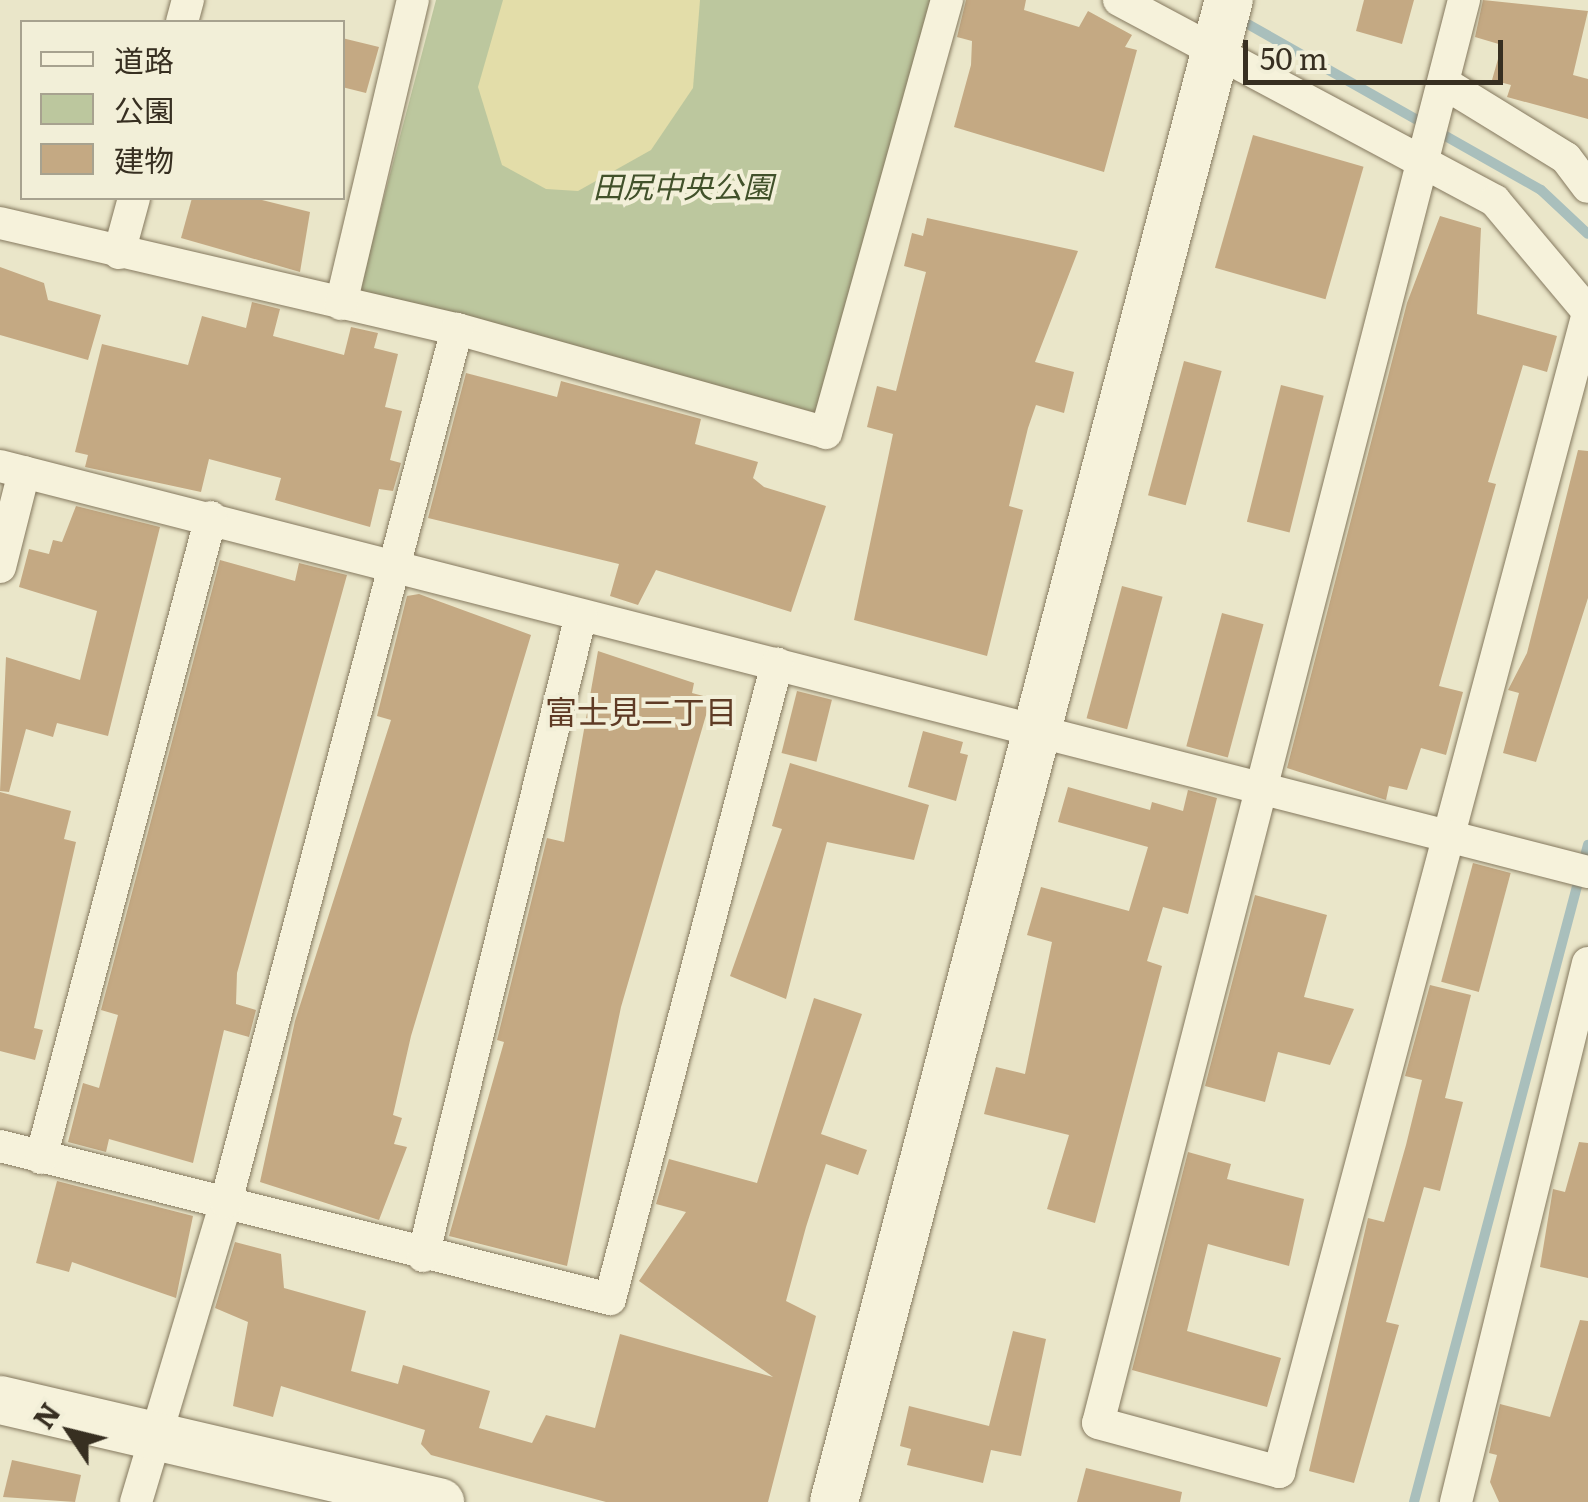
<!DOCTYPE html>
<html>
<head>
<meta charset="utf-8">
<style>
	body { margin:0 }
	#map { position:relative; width:1588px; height:1502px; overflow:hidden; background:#eae6c9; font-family:Literata,"Noto Sans JP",serif }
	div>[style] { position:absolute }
	.green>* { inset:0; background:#bcc79e }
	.sand>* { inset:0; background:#e3dda9 }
	.stream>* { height:10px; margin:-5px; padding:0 5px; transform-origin:5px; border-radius:5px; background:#a9bfbc }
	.building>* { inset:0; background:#c4a983; transform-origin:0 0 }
	.roads { filter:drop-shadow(0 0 2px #85795f) drop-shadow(0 0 2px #85795f) }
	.street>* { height:32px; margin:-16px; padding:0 16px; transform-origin:16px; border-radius:16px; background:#f6f2db }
	.secondary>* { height:48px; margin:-24px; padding:0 24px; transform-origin:24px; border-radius:24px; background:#f6f2db }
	span { translate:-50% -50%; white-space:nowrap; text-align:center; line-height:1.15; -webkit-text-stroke:8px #f2efd8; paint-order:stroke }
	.park-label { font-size:30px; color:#41512a; font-style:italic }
	.neighbourhood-label { font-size:32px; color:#5f3b25 }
	.legend { position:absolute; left:20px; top:20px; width:325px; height:180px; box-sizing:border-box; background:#f2efd8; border:2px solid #a7a28f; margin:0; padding:12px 18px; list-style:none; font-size:30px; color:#372f21 }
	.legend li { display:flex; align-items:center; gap:20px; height:50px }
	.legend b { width:50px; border:2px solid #a7a28f }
	.north { position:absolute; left:20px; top:1382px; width:100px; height:100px; -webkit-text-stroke:8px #f2efd8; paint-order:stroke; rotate:305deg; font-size:28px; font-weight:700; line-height:40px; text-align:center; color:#372f21 }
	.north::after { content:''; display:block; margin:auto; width:35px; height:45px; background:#372f21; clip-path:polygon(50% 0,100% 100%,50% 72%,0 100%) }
	.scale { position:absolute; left:1243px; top:40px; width:260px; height:45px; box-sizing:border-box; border:5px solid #372f21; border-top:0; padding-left:12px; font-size:30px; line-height:35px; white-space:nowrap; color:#372f21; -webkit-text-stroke:8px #f2efd8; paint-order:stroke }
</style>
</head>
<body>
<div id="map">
	<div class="green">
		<div style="clip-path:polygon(436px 0,933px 0,817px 413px,359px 292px)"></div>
	</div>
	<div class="sand">
		<div style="clip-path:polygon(503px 0,700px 0,693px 88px,651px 150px,578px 191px,546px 189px,502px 165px,478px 87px)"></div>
	</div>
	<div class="stream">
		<div style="left:1237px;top:18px;width:349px;rotate:29.5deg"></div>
		<div style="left:1541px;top:190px;width:64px;rotate:43.1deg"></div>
		<div style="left:1414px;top:1502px;width:680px;rotate:-75.17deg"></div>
	</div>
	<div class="building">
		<div style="clip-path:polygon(966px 0,1026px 0,1024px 10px,1079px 27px,1088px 11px,1132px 35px,1125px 47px,1137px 50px,1104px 172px,954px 127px,971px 65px,972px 41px,957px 37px)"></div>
		<div style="clip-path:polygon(1364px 0,1414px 0,1402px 44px,1356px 31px)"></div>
		<div style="clip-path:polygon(1483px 0,1588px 11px,1573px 75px,1588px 79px,1588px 119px,1507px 97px,1511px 85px,1492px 80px,1502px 45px,1475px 37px)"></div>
		<div style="clip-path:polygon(342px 38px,379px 47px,366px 93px,342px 87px)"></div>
		<div style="left:1253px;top:135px;width:115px;height:138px;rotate:16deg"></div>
		<div style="clip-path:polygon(192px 198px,254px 198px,310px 212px,300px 272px,181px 238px)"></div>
		<div style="clip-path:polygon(1440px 216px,1481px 228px,1477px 314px,1557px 336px,1547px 372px,1523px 365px,1488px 482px,1496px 484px,1439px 686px,1463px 692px,1446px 755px,1421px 748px,1407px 790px,1389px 786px,1386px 800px,1287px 768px,1407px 303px)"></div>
		<div style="clip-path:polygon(927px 218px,1078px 251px,1035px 362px,1074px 372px,1064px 413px,1036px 405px,1028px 428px,1009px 506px,1023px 510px,987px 656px,854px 620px,893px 434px,867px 427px,877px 386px,896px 391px,926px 272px,904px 266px,912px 233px,923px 236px)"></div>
		<div style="clip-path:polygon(0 267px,44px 283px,48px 300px,101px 315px,88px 360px,0 335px)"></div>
		<div style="clip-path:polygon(252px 302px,280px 309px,273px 336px,344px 355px,351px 327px,378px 333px,374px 348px,398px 354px,385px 407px,402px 411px,390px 460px,401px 463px,393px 491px,379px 489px,370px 527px,275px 500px,281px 478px,209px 459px,201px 492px,85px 467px,88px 455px,75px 452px,102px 344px,188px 365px,202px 316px,246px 328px)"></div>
		<div style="left:1184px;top:361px;width:39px;height:139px;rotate:15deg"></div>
		<div style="clip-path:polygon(466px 373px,557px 397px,561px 381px,701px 419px,695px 444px,758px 462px,753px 478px,764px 487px,826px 506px,791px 612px,656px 570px,638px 605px,610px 596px,619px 564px,428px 518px)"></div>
		<div style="left:1281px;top:385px;width:44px;height:141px;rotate:14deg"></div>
		<div style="clip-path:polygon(1578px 450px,1588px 451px,1588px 598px,1536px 762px,1503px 753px,1519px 693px,1508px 690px,1527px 653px)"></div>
		<div style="clip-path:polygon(76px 506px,160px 527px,108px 736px,57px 723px,53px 737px,26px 729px,9px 792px,0 791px,6px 657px,80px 680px,97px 611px,19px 587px,29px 549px,49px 554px,53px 540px,62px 542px)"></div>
		<div style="clip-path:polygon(220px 560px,295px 581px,299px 563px,347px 575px,237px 973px,236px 1004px,256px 1010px,249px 1037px,224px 1030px,193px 1163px,109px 1139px,106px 1152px,68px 1142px,83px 1083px,99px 1088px,118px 1015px,101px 1010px)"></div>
		<div style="left:1122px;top:586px;width:42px;height:137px;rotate:15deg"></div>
		<div style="clip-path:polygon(419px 594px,531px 635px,411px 1036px,393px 1115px,402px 1118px,394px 1144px,407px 1147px,379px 1220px,260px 1182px,295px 1021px,391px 720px,377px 716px,407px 596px)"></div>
		<div style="left:1222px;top:613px;width:43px;height:138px;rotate:15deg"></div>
		<div style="clip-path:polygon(598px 651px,694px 683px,692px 693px,711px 698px,621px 1007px,567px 1266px,449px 1236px,504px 1042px,497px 1040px,547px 838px,564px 842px)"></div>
		<div style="left:797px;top:691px;width:36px;height:64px;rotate:14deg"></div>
		<div style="clip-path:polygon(923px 731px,963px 742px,960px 753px,968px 755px,956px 801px,908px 787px)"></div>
		<div style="clip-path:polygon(790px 763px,929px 805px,914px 860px,827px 842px,786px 999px,730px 976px,782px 829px,772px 826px)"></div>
		<div style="clip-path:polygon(1068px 787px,1150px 810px,1152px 802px,1183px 811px,1188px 790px,1217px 798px,1188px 914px,1163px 907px,1147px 961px,1162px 966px,1095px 1223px,1047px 1209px,1069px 1135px,984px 1114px,996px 1067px,1025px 1074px,1052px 942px,1027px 935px,1041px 887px,1129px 911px,1148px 847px,1058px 822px)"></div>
		<div style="clip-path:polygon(0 792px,71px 811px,64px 839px,76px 842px,34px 1028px,43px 1030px,35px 1060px,0 1051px)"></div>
		<div style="left:1473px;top:863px;width:39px;height:123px;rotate:15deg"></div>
		<div style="clip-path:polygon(1255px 895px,1327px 915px,1304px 997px,1354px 1009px,1330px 1065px,1278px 1052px,1265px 1102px,1205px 1086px)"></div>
		<div style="clip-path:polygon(1430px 985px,1471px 995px,1445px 1098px,1463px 1102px,1440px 1191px,1424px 1187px,1386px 1322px,1399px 1325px,1354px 1483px,1309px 1471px,1368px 1218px,1384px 1222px,1406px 1145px,1422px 1080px,1405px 1076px)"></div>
		<div style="clip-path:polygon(814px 998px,862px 1014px,821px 1134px,867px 1150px,858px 1175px,826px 1164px,806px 1227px,786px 1301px,816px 1316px,768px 1502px,606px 1502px,431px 1455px,421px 1444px,425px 1430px,281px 1386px,273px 1417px,233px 1406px,248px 1322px,215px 1308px,235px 1242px,281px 1254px,284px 1288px,366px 1311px,351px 1371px,398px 1384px,403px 1365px,490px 1391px,479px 1428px,532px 1443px,546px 1415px,595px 1428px,620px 1334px,773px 1377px,639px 1281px,686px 1212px,656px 1204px,669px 1159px,757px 1183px)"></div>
		<div style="clip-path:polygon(1579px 1142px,1588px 1143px,1588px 1278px,1540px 1267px,1553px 1189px,1565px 1192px)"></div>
		<div style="clip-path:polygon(1188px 1152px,1231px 1164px,1227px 1179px,1304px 1199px,1289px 1266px,1208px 1244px,1187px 1331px,1281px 1358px,1267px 1407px,1132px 1370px)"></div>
		<div style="clip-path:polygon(57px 1181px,193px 1216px,176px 1298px,72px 1262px,69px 1272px,36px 1263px)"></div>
		<div style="clip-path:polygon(1580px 1320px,1588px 1321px,1588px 1502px,1499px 1502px,1490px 1482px,1497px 1455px,1489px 1453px,1500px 1404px,1550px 1417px)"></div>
		<div style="clip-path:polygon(1013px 1331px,1046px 1339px,1021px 1456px,991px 1450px,983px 1483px,907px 1465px,911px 1449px,900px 1446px,909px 1406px,989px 1426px)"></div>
		<div style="clip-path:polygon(12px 1460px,81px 1475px,75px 1502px,3px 1497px)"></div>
		<div style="clip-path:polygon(1086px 1468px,1182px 1492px,1180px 1502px,1077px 1502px)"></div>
	</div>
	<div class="roads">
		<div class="street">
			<div style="left:1119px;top:0;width:426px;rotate:28.1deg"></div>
			<div style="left:1495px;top:201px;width:145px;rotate:50deg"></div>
			<div style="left:1464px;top:0;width:1469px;rotate:104.42deg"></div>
			<div style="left:1098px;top:1423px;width:188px;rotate:15.1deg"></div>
			<div style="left:1279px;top:1472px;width:1199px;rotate:-75.07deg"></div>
			<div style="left:182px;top:22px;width:23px;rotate:-75deg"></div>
			<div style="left:1444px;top:83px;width:143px;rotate:31.6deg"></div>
			<div style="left:1566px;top:158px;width:36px;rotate:53deg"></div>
			<div style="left:0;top:223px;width:469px;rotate:13.1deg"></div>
			<div style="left:457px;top:329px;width:383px;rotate:15.7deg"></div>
			<div style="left:826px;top:433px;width:450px;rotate:-74.4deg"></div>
			<div style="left:119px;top:253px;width:57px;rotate:-74.7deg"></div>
			<div style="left:341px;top:304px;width:312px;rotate:-76.7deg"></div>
			<div style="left:0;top:466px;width:1639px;rotate:14.34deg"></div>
			<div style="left:0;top:567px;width:98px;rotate:-75.8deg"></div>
			<div style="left:0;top:1146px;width:629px;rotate:14.08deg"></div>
			<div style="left:610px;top:1299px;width:657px;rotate:-75.27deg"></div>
			<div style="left:41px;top:1158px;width:663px;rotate:-75.15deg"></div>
			<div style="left:423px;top:1256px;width:660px;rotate:-76.15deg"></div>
			<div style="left:136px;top:1502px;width:313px;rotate:-73.3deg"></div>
			<div style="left:226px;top:1202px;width:903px;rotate:-75.18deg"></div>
			<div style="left:1456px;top:1502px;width:555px;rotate:-76.24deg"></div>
		</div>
		<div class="secondary">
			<div style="left:0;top:1400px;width:452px;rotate:13.1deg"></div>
			<div style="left:834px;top:1502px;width:1553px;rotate:-75.27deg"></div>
		</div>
	</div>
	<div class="park-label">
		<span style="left:683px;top:185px">田尻中央公園</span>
	</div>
	<div class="neighbourhood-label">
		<span style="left:641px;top:710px">富士見二丁目</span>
	</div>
	<ul class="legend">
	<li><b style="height:12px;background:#f6f2db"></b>道路</li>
	<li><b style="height:28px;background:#bcc79e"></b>公園</li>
	<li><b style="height:28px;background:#c4a983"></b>建物</li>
	</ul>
	<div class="north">N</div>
	<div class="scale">50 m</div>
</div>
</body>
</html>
